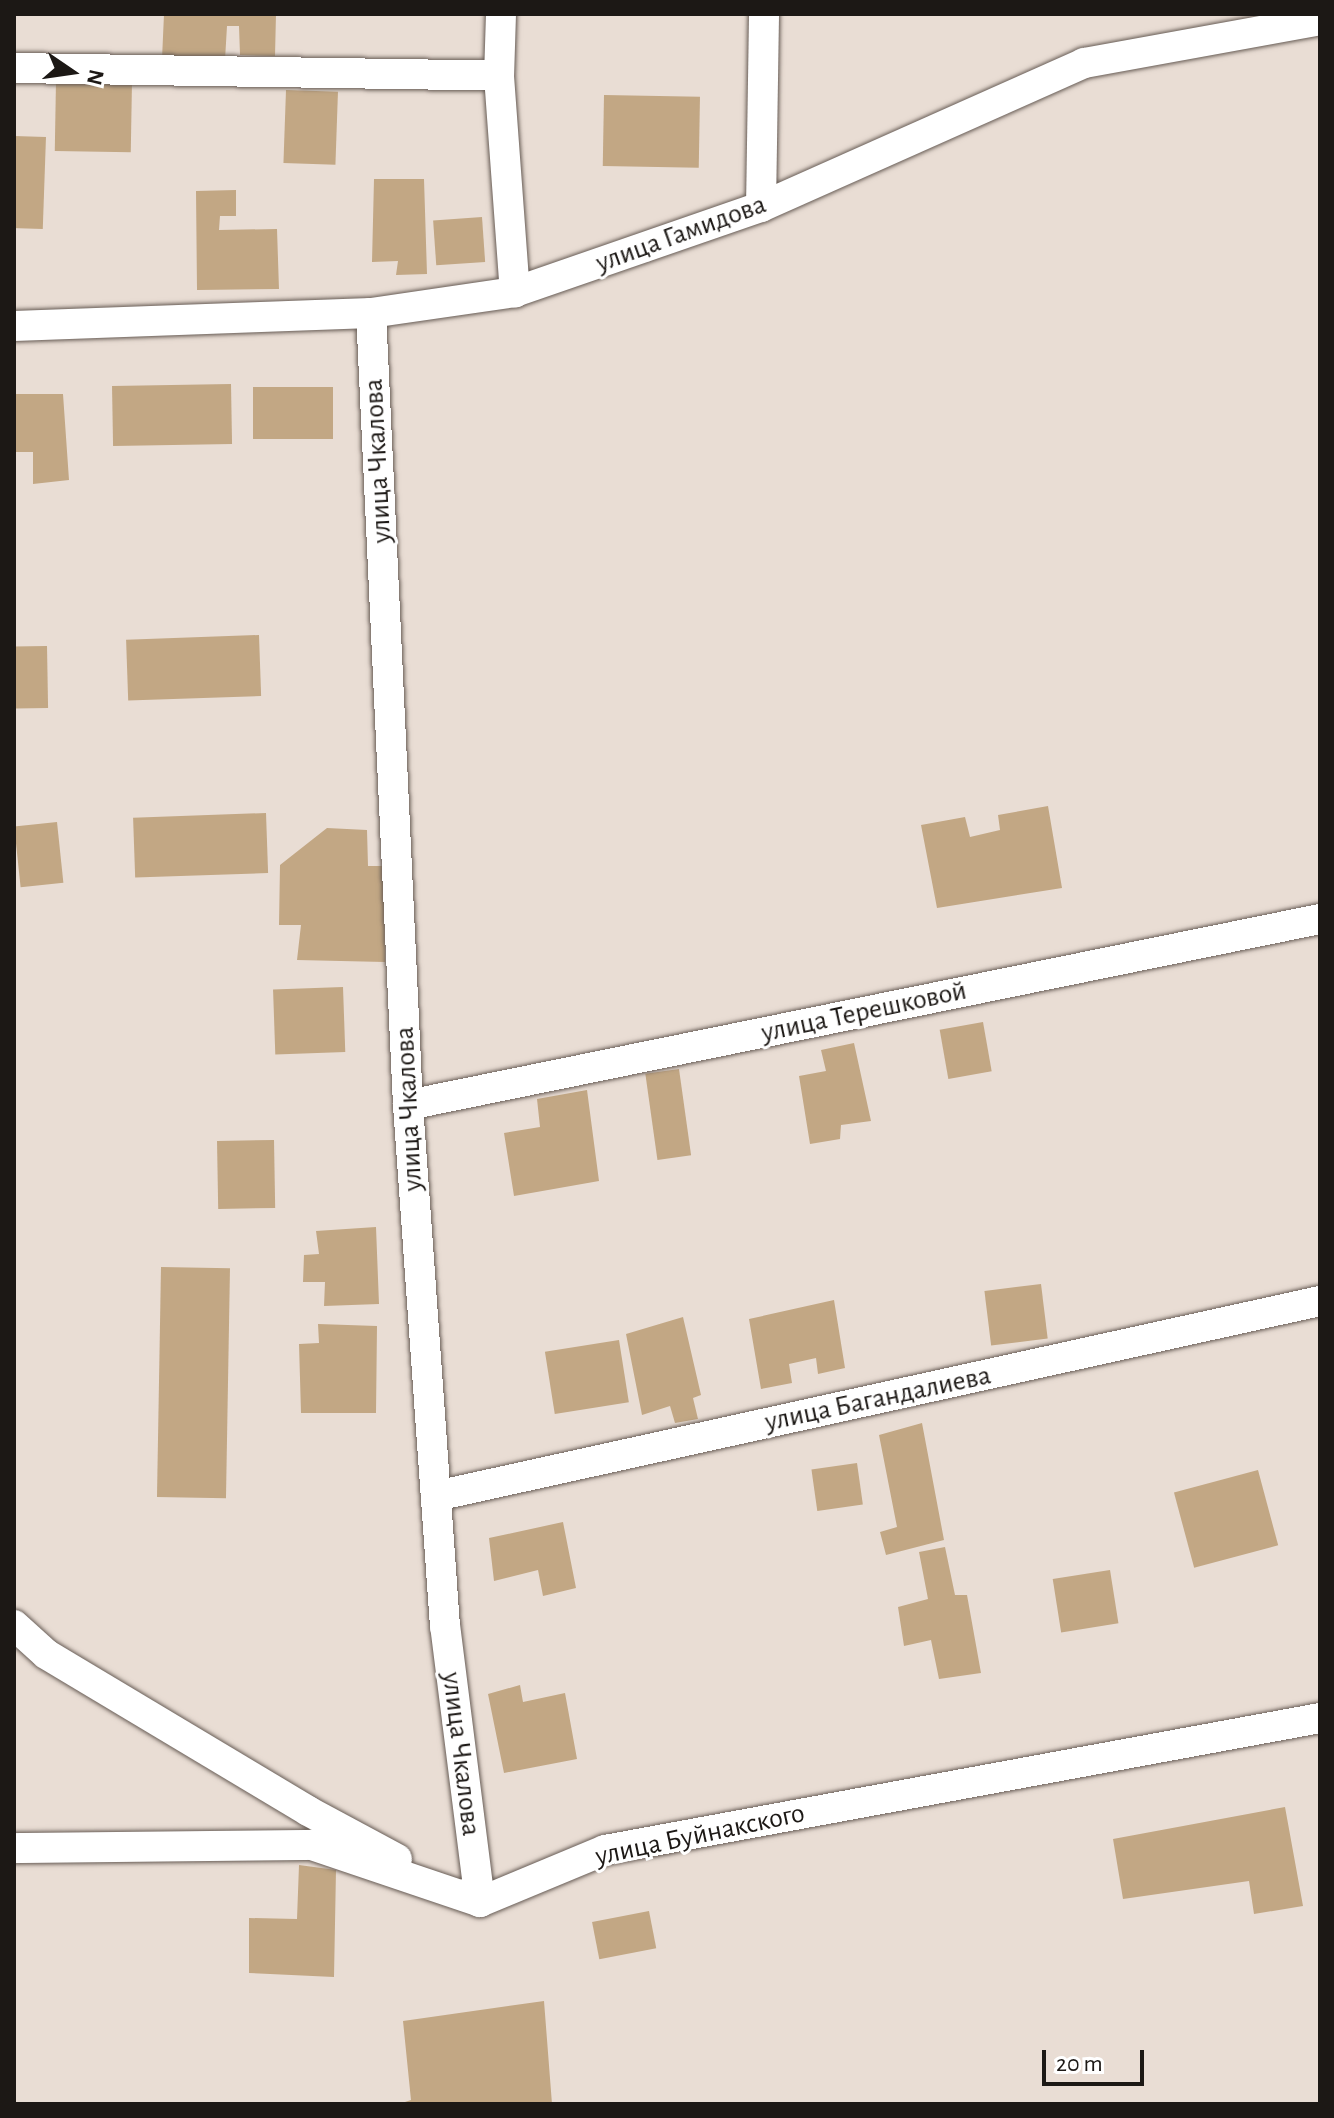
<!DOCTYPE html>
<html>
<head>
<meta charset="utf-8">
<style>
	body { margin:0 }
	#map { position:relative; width:1334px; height:2118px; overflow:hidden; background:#e9ddd4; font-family:"Alegreya Sans",sans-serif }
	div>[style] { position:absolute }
	.building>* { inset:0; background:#c2a784; transform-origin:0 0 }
	.roads { filter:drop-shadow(0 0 2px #675c55) drop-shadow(0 0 2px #675c55) }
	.street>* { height:30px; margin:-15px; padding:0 15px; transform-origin:15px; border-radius:15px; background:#fff }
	span { translate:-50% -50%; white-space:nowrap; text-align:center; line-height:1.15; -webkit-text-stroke:6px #fff; paint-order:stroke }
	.street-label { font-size:28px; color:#1c1815 }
	.frame { position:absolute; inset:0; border:16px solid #1c1815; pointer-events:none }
	.north { position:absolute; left:32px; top:32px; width:80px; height:80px; -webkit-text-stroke:6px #fff; paint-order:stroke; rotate:103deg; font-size:22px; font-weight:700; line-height:32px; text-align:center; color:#1c1815 }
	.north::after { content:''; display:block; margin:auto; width:28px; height:36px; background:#1c1815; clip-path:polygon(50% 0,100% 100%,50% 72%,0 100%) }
	.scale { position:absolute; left:1042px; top:2050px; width:102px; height:36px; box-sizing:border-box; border:4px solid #1c1815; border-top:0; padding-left:10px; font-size:24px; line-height:28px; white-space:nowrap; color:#1c1815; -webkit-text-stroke:6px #fff; paint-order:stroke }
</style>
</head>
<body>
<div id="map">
	<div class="building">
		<div style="clip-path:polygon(164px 14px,276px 14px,275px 56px,240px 55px,239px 26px,227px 26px,225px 60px,162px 59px)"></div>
		<div style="left:56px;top:81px;width:76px;height:70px;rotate:1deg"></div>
		<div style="left:286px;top:90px;width:52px;height:73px;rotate:2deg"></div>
		<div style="left:604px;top:95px;width:96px;height:71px;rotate:1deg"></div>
		<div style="left:14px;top:136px;width:32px;height:92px;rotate:2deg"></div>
		<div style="clip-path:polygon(374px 179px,424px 179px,427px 274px,396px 275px,398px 261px,372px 262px)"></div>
		<div style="clip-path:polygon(236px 190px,236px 216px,220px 216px,219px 230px,277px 229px,279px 289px,197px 290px,196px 191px)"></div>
		<div style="left:482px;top:217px;width:45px;height:49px;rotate:86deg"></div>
		<div style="left:231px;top:384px;width:60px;height:119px;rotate:89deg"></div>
		<div style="left:253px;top:387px;width:80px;height:52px"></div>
		<div style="clip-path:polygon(14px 394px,63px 394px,69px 480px,33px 484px,33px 452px,14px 452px)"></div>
		<div style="left:259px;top:635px;width:61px;height:133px;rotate:88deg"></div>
		<div style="left:47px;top:646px;width:62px;height:33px;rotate:89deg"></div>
		<div style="clip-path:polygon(1048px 806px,1062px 888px,937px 908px,921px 825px,965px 817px,970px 837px,1000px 830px,998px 815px)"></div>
		<div style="left:266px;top:813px;width:60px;height:133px;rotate:88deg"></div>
		<div style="left:57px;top:822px;width:61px;height:43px;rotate:84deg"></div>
		<div style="clip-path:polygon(327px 828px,367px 830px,368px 866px,384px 866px,385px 962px,297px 960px,301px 925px,279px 925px,280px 865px)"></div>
		<div style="left:343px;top:987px;width:65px;height:70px;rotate:88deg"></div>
		<div style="left:983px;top:1022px;width:50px;height:44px;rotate:80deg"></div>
		<div style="clip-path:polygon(854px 1043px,871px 1121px,841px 1125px,840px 1139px,810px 1144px,799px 1076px,826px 1071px,821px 1050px)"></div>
		<div style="left:679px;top:1069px;width:87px;height:34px;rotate:82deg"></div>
		<div style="clip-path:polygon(587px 1090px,599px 1181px,514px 1196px,504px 1133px,540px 1127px,537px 1099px)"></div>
		<div style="left:274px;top:1140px;width:68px;height:57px;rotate:89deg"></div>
		<div style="clip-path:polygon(376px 1227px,379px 1304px,324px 1306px,325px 1282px,303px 1282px,304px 1255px,319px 1254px,316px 1231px)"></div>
		<div style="left:161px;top:1267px;width:69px;height:230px;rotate:1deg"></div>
		<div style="left:1041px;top:1284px;width:55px;height:57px;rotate:83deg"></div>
		<div style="clip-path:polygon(834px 1300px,845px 1368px,818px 1374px,816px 1358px,789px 1364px,792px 1383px,761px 1389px,749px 1319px)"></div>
		<div style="clip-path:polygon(683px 1317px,701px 1395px,693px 1398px,698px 1419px,675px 1423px,670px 1406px,642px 1415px,626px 1334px)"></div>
		<div style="clip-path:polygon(318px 1324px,377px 1326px,376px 1413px,301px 1413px,299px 1344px,319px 1343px)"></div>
		<div style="left:619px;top:1340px;width:63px;height:75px;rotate:81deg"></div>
		<div style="clip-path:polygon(922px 1423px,944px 1540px,886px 1555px,880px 1532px,897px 1527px,879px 1435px)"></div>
		<div style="left:857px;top:1463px;width:42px;height:46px;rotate:82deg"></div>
		<div style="left:1258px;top:1470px;width:78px;height:87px;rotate:75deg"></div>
		<div style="clip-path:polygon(563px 1522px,576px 1588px,543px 1596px,538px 1570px,494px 1581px,489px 1538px)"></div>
		<div style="clip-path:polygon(945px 1547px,955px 1595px,967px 1595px,981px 1673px,939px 1679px,931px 1640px,904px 1646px,898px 1607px,928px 1599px,919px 1552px)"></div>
		<div style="left:1110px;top:1570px;width:54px;height:58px;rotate:81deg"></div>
		<div style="clip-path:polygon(520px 1685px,523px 1702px,565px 1693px,577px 1759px,504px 1773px,488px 1694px)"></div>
		<div style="clip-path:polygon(1285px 1807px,1303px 1906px,1254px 1914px,1249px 1881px,1123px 1899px,1113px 1839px)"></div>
		<div style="clip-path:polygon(299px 1865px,336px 1870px,334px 1977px,249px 1973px,249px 1918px,297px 1919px)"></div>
		<div style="left:649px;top:1911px;width:38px;height:58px;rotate:79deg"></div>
		<div style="clip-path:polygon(544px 2001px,552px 2104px,399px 2104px,411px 2100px,403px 2021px)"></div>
	</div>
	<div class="roads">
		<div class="street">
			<div style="left:501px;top:14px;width:62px;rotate:91.8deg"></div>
			<div style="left:499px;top:76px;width:217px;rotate:85.8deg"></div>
			<div style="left:14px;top:68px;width:485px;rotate:0.9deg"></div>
			<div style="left:761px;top:207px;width:193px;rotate:-89.1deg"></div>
			<div style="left:14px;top:326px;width:357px;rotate:-2.1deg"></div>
			<div style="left:371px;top:313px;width:146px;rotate:-8.3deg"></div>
			<div style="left:515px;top:292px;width:260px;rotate:-19.1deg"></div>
			<div style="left:761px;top:207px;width:354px;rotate:-24deg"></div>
			<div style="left:1084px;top:63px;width:240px;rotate:-10.3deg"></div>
			<div style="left:408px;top:1105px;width:931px;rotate:-11.53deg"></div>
			<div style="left:436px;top:1496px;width:905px;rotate:-12.44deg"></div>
			<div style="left:14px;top:1625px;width:43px;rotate:42.2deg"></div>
			<div style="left:46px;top:1654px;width:305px;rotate:30.9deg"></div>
			<div style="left:308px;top:1811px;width:101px;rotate:28.3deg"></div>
			<div style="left:14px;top:1848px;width:298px;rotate:-0.6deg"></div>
			<div style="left:312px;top:1845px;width:177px;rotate:18.7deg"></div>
			<div style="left:480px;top:1902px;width:278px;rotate:-97.2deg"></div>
			<div style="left:445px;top:1626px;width:522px;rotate:-94.06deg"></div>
			<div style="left:408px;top:1105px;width:793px;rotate:-92.67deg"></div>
			<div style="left:465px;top:1894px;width:17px;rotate:28deg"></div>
			<div style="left:480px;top:1902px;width:135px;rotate:-22.6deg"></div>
			<div style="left:605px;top:1850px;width:727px;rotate:-10.46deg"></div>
		</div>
	</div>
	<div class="street-label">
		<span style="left:681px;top:234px;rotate:-20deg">улица Гамидова</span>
		<span style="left:378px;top:461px;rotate:-93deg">улица Чкалова</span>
		<span style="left:864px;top:1012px;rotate:-12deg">улица Терешковой</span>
		<span style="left:409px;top:1109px;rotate:-93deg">улица Чкалова</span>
		<span style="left:878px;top:1399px;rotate:-12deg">улица Багандалиева</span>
		<span style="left:461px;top:1754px;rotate:83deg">улица Чкалова</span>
		<span style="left:700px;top:1835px;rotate:-12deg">улица Буйнакского</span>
	</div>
	<div class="frame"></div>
	<div class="north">N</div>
	<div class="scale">20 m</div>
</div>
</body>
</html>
